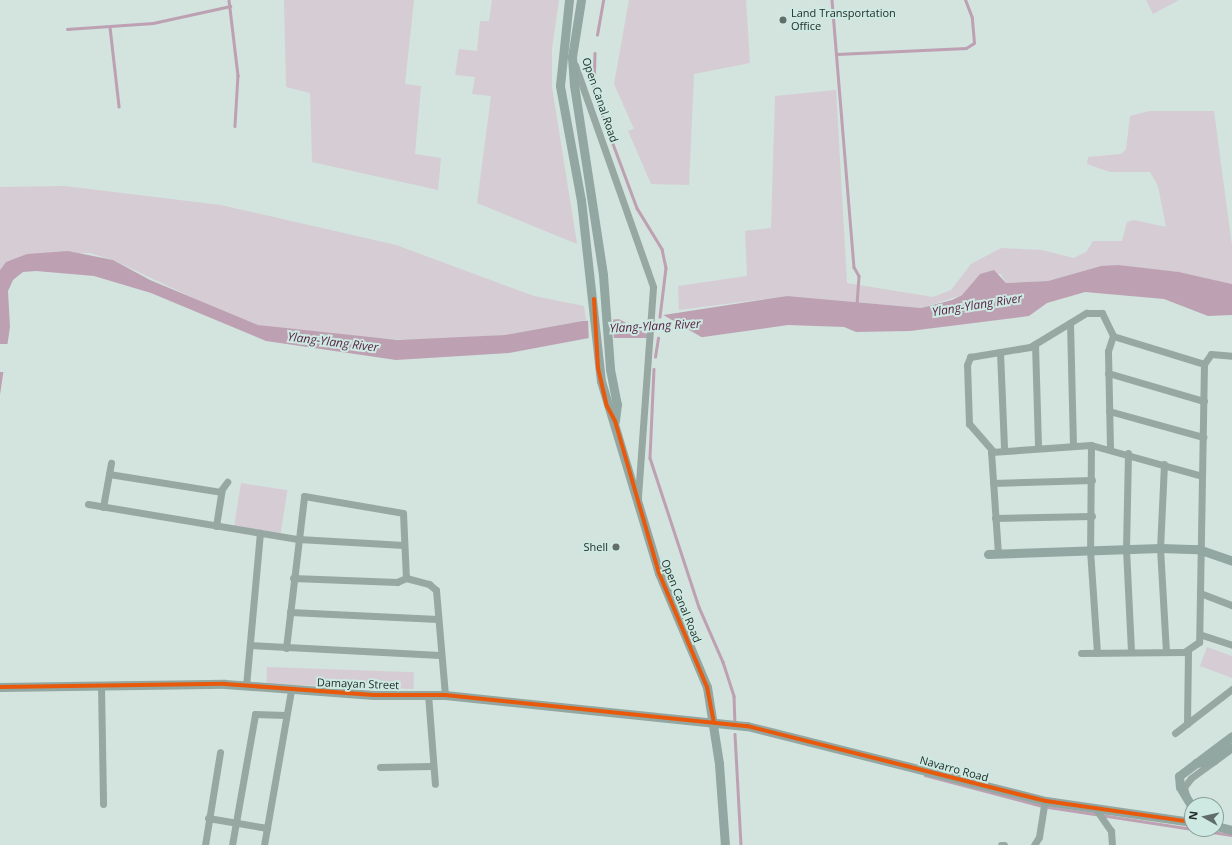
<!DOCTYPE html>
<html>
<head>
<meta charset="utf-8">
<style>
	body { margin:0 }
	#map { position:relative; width:1232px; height:845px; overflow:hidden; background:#d3e3de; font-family:"Open Sans",sans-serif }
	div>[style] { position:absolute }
	.green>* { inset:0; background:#d6ccd4; transform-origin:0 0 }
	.water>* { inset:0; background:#bda1b3 }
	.pier>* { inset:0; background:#d3e3de; transform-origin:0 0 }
	.stream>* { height:2.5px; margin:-1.25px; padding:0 1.25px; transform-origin:1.25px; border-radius:1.25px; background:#bda1b3 }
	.street>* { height:7px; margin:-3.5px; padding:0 3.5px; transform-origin:3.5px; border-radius:3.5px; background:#97a8a3 }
	.secondary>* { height:9px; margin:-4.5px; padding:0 4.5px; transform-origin:4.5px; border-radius:4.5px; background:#92a7a1 }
	.cycleway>* { height:4px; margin:-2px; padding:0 2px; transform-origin:2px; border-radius:2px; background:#e8590c }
	.dots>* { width:11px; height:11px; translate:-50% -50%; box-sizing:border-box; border:2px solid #cde9e1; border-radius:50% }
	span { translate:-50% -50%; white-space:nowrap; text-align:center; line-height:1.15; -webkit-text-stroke:4px #cde9e1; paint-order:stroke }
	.poi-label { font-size:11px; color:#222d2a }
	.left { translate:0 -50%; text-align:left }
	.right { translate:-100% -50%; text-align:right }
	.street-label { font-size:11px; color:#222d2a }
	.water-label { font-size:12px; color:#581f45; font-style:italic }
	.north { position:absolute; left:1184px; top:797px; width:40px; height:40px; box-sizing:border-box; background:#cde9e1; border:1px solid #899e98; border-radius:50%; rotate:278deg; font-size:11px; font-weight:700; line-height:16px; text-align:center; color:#222d2a }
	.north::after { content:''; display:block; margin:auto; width:14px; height:18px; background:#606d69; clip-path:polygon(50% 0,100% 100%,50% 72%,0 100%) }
</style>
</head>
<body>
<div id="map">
	<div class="green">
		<div style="clip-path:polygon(284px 0,414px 0,405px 84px,421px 86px,415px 154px,441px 158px,438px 190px,312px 162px,310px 93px,286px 87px)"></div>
		<div style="clip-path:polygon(492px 0,559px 0,552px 49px,552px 87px,577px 244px,477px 203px,491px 96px,472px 94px,475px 77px,455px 75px,459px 49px,477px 51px,480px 21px,489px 21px)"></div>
		<div style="clip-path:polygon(629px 0,746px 0,750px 63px,694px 74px,689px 185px,651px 184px,628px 131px,634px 129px,614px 84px)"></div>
		<div style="clip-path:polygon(1146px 0,1179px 0,1153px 14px)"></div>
		<div style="clip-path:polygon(836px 90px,847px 283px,933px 297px,951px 290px,971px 264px,1001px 248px,1042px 250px,1074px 258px,1086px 252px,1093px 241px,1122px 241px,1127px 222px,1134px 220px,1166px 227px,1158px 186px,1150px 172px,1110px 172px,1087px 164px,1088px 157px,1121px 154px,1126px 149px,1130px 116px,1150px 111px,1214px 111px,1232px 246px,1232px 284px,1179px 272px,1101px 266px,1048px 281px,1006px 283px,1001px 274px,980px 274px,962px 295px,921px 308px,787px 296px,679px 310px,678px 286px,747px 276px,745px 231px,771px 228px,775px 96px)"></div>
		<div style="clip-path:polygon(64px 186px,221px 205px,396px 245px,534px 296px,584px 306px,586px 320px,505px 335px,422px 341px,305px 333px,258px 325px,229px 315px,113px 260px,90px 253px,49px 254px,6px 262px,0 270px,0 187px)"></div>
		<div style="left:241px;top:483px;width:47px;height:44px;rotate:9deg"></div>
		<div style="clip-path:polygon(1207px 647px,1232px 656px,1232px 678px,1200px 666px)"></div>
		<div style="left:267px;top:667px;width:147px;height:17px;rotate:2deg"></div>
	</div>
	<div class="water">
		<div style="clip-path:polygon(68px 251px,113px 260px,150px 280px,258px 325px,398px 340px,505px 335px,582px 321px,644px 318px,787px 296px,921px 308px,952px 300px,962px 295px,980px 274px,994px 270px,1006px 283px,1048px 281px,1101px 266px,1118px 265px,1179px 272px,1232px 284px,1232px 315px,1208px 316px,1164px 299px,1085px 292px,1047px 303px,1029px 316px,910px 331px,856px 332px,844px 327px,788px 325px,696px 338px,589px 338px,509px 353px,396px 360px,266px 341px,151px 293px,94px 276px,36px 271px,23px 272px,13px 280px,8px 291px,10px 327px,0 395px,0 270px,6px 262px,27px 254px)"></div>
	</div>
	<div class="pier">
		<div style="clip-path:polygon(658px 312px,703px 338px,660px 341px,615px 317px)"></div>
		<div style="left:613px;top:317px;width:23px;height:25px;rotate:88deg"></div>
		<div style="clip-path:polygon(0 344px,10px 344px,6px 372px,0 372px)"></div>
	</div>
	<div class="stream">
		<div style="left:229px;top:0;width:76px;rotate:83.2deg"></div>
		<div style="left:238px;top:75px;width:51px;rotate:93.4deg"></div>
		<div style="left:832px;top:0;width:268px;rotate:85.3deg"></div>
		<div style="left:854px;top:267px;width:10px;rotate:61deg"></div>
		<div style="left:859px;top:276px;width:31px;rotate:94deg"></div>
		<div style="left:110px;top:27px;width:80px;rotate:83.5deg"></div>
		<div style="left:67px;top:29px;width:86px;rotate:-4deg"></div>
		<div style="left:153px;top:23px;width:79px;rotate:-12.4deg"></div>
		<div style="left:597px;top:35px;width:36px;rotate:-80deg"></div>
		<div style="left:595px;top:53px;width:40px;rotate:91.4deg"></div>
		<div style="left:594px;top:93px;width:123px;rotate:69.5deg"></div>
		<div style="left:637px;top:208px;width:48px;rotate:58.6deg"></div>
		<div style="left:662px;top:249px;width:19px;rotate:78deg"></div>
		<div style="left:666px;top:268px;width:49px;rotate:97deg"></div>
		<div style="left:837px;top:54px;width:129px;rotate:-2.7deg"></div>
		<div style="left:966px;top:48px;width:9px;rotate:-32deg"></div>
		<div style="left:974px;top:43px;width:25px;rotate:-95deg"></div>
		<div style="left:972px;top:18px;width:19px;rotate:-111deg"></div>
		<div style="left:655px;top:357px;width:19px;rotate:-81deg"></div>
		<div style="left:654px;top:369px;width:89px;rotate:92.6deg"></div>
		<div style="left:650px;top:458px;width:157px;rotate:71.8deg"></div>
		<div style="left:699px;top:607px;width:60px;rotate:66.4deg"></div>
		<div style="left:723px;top:662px;width:36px;rotate:72deg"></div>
		<div style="left:734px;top:696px;width:24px;rotate:88deg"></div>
		<div style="left:735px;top:734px;width:111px;rotate:86.9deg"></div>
		<div style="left:925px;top:775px;width:121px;rotate:14.8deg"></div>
		<div style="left:1042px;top:806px;width:192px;rotate:8.7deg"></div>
	</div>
	<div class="street">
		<div style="left:575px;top:65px;width:235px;rotate:70.6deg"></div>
		<div style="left:653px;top:287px;width:212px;rotate:94.1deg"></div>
		<div style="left:1070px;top:323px;width:123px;rotate:88.6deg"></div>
		<div style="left:1035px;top:344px;width:103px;rotate:88.3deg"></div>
		<div style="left:1000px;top:352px;width:97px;rotate:87.6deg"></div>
		<div style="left:1204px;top:364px;width:12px;rotate:-55deg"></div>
		<div style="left:1211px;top:354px;width:21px;rotate:5deg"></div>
		<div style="left:1108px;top:373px;width:100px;rotate:16.3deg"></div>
		<div style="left:1109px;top:411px;width:98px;rotate:15.5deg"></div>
		<div style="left:1091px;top:445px;width:115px;rotate:15.6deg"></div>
		<div style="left:1110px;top:448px;width:97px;rotate:-91.2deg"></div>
		<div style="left:1108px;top:351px;width:16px;rotate:-72deg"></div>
		<div style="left:992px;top:450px;width:35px;rotate:-131deg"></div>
		<div style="left:969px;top:424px;width:59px;rotate:-91.9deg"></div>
		<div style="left:967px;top:365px;width:9px;rotate:-69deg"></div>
		<div style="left:970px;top:357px;width:61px;rotate:-9.5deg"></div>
		<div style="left:1030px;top:347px;width:66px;rotate:-31.3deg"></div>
		<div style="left:1086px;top:313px;width:16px"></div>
		<div style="left:1102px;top:313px;width:25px;rotate:64deg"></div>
		<div style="left:1113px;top:336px;width:95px;rotate:17.1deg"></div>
		<div style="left:1204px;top:364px;width:278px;rotate:91deg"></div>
		<div style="left:1199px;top:642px;width:18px;rotate:146deg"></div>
		<div style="left:1184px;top:652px;width:103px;rotate:179.4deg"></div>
		<div style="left:1128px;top:453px;width:96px;rotate:91.2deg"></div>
		<div style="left:1126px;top:549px;width:103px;rotate:87.2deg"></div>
		<div style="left:1164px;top:464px;width:84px;rotate:92.7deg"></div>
		<div style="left:1160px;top:548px;width:103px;rotate:86.7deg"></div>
		<div style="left:109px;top:474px;width:113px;rotate:9.1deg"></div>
		<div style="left:993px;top:483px;width:99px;rotate:-1.7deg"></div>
		<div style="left:88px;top:504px;width:213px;rotate:9.5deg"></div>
		<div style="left:298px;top:539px;width:106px;rotate:3.2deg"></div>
		<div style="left:103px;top:507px;width:45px;rotate:-79.7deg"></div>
		<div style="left:995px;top:518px;width:97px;rotate:-1.2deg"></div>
		<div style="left:216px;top:526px;width:37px;rotate:-81deg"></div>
		<div style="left:222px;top:489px;width:9px;rotate:-54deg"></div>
		<div style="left:998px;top:554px;width:102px;rotate:-93.9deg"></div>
		<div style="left:991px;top:452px;width:100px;rotate:-4deg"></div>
		<div style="left:1091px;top:445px;width:105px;rotate:90.5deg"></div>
		<div style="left:1090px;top:550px;width:103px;rotate:86.1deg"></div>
		<div style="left:293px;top:578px;width:104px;rotate:2.2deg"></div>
		<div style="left:397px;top:582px;width:10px;rotate:-24deg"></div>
		<div style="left:406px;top:578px;width:24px;rotate:15deg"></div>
		<div style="left:429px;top:584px;width:9px;rotate:41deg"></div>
		<div style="left:436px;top:590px;width:105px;rotate:85.1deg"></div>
		<div style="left:1200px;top:593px;width:34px;rotate:21deg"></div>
		<div style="left:290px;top:612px;width:148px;rotate:2.7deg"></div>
		<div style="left:1202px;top:635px;width:32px;rotate:18deg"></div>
		<div style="left:250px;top:645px;width:190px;rotate:3deg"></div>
		<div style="left:286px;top:648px;width:153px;rotate:-83.2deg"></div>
		<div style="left:304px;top:496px;width:100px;rotate:9.7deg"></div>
		<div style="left:403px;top:513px;width:65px;rotate:87.4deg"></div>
		<div style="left:101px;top:686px;width:118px;rotate:89deg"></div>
		<div style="left:246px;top:686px;width:154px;rotate:-84.8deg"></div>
		<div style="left:428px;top:694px;width:90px;rotate:85.6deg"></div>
		<div style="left:1187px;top:724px;width:72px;rotate:-89.2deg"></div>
		<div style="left:1175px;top:733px;width:72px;rotate:-37.7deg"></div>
		<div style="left:380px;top:767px;width:51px;rotate:-1.1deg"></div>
		<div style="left:1186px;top:795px;width:8px;rotate:-104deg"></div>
		<div style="left:1184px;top:787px;width:11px;rotate:-52deg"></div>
		<div style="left:1191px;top:778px;width:29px;rotate:-36deg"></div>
		<div style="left:1095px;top:808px;width:28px;rotate:55deg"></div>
		<div style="left:1111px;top:831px;width:14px;rotate:86deg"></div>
		<div style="left:208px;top:818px;width:60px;rotate:9.6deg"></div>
		<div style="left:205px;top:845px;width:94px;rotate:-80.8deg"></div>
		<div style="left:232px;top:845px;width:133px;rotate:-80deg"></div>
		<div style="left:255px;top:714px;width:30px;rotate:2deg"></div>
		<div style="left:264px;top:845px;width:157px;rotate:-80.1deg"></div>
		<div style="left:1001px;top:845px;width:3px"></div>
		<div style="left:1034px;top:845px;width:9px;rotate:-58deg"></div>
		<div style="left:1039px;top:837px;width:37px;rotate:-81deg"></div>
	</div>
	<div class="secondary">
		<div style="left:569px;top:0;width:86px;rotate:96deg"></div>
		<div style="left:560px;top:86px;width:116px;rotate:79.6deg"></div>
		<div style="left:581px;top:200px;width:182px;rotate:83.7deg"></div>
		<div style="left:601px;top:381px;width:201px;rotate:73.2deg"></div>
		<div style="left:659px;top:573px;width:124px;rotate:67.2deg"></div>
		<div style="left:707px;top:687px;width:78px;rotate:81.1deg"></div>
		<div style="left:719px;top:764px;width:81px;rotate:85.8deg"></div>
		<div style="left:581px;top:0;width:58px;rotate:99deg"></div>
		<div style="left:572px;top:57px;width:28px;rotate:86deg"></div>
		<div style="left:574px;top:85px;width:192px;rotate:81.3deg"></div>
		<div style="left:603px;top:275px;width:94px;rotate:85.7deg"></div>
		<div style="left:610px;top:369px;width:36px;rotate:79deg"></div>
		<div style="left:617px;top:404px;width:17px;rotate:97deg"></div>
		<div style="left:988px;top:554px;width:172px;rotate:-2deg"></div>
		<div style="left:1160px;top:548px;width:38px;rotate:2deg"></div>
		<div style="left:1198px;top:549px;width:36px;rotate:19deg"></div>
		<div style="left:0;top:687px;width:225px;rotate:-0.8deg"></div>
		<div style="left:225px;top:684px;width:149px;rotate:4.2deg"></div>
		<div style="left:374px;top:695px;width:71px"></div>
		<div style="left:445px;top:695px;width:304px;rotate:5.9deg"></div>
		<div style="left:747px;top:726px;width:308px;rotate:14.1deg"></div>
		<div style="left:1046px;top:801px;width:148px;rotate:8.2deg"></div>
		<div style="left:1196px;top:763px;width:18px;rotate:-9deg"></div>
		<div style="left:1214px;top:760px;width:22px;rotate:-36deg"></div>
		<div style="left:1192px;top:807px;width:23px;rotate:-121deg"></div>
		<div style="left:1180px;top:787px;width:11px;rotate:-95deg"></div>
		<div style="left:1179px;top:776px;width:66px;rotate:-37deg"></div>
		<div style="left:1216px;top:826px;width:16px;rotate:14deg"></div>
	</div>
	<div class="cycleway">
		<div style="left:594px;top:299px;width:69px;rotate:86.7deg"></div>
		<div style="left:598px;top:368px;width:39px;rotate:77deg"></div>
		<div style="left:607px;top:406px;width:17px;rotate:62deg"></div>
		<div style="left:615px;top:421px;width:158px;rotate:73.9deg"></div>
		<div style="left:659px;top:573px;width:124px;rotate:67.2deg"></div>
		<div style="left:707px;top:687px;width:36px;rotate:79deg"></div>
		<div style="left:0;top:687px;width:225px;rotate:-0.8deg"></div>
		<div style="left:225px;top:684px;width:149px;rotate:4.2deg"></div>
		<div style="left:374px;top:695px;width:71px"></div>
		<div style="left:445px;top:695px;width:304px;rotate:5.9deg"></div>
		<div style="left:747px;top:726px;width:308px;rotate:14.1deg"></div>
		<div style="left:1046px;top:801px;width:148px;rotate:8.2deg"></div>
	</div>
	<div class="dots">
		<div style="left:783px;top:20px;background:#606d69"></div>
		<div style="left:616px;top:547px;background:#606d69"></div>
	</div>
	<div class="poi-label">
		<span class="left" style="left:791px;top:20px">Land Transportation<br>Office</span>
		<span class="right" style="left:608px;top:547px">Shell</span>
	</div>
	<div class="street-label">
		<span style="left:600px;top:100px;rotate:71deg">Open Canal Road</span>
		<span style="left:681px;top:601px;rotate:68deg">Open Canal Road</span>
		<span style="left:358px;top:684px;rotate:2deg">Damayan Street</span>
		<span style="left:954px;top:769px;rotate:15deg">Navarro Road</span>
	</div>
	<div class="water-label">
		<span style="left:977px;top:305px;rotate:-9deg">Ylang-Ylang River</span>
		<span style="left:655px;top:326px;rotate:-3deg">Ylang-Ylang River</span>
		<span style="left:333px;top:342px;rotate:7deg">Ylang-Ylang River</span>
	</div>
	<div class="north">N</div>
</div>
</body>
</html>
